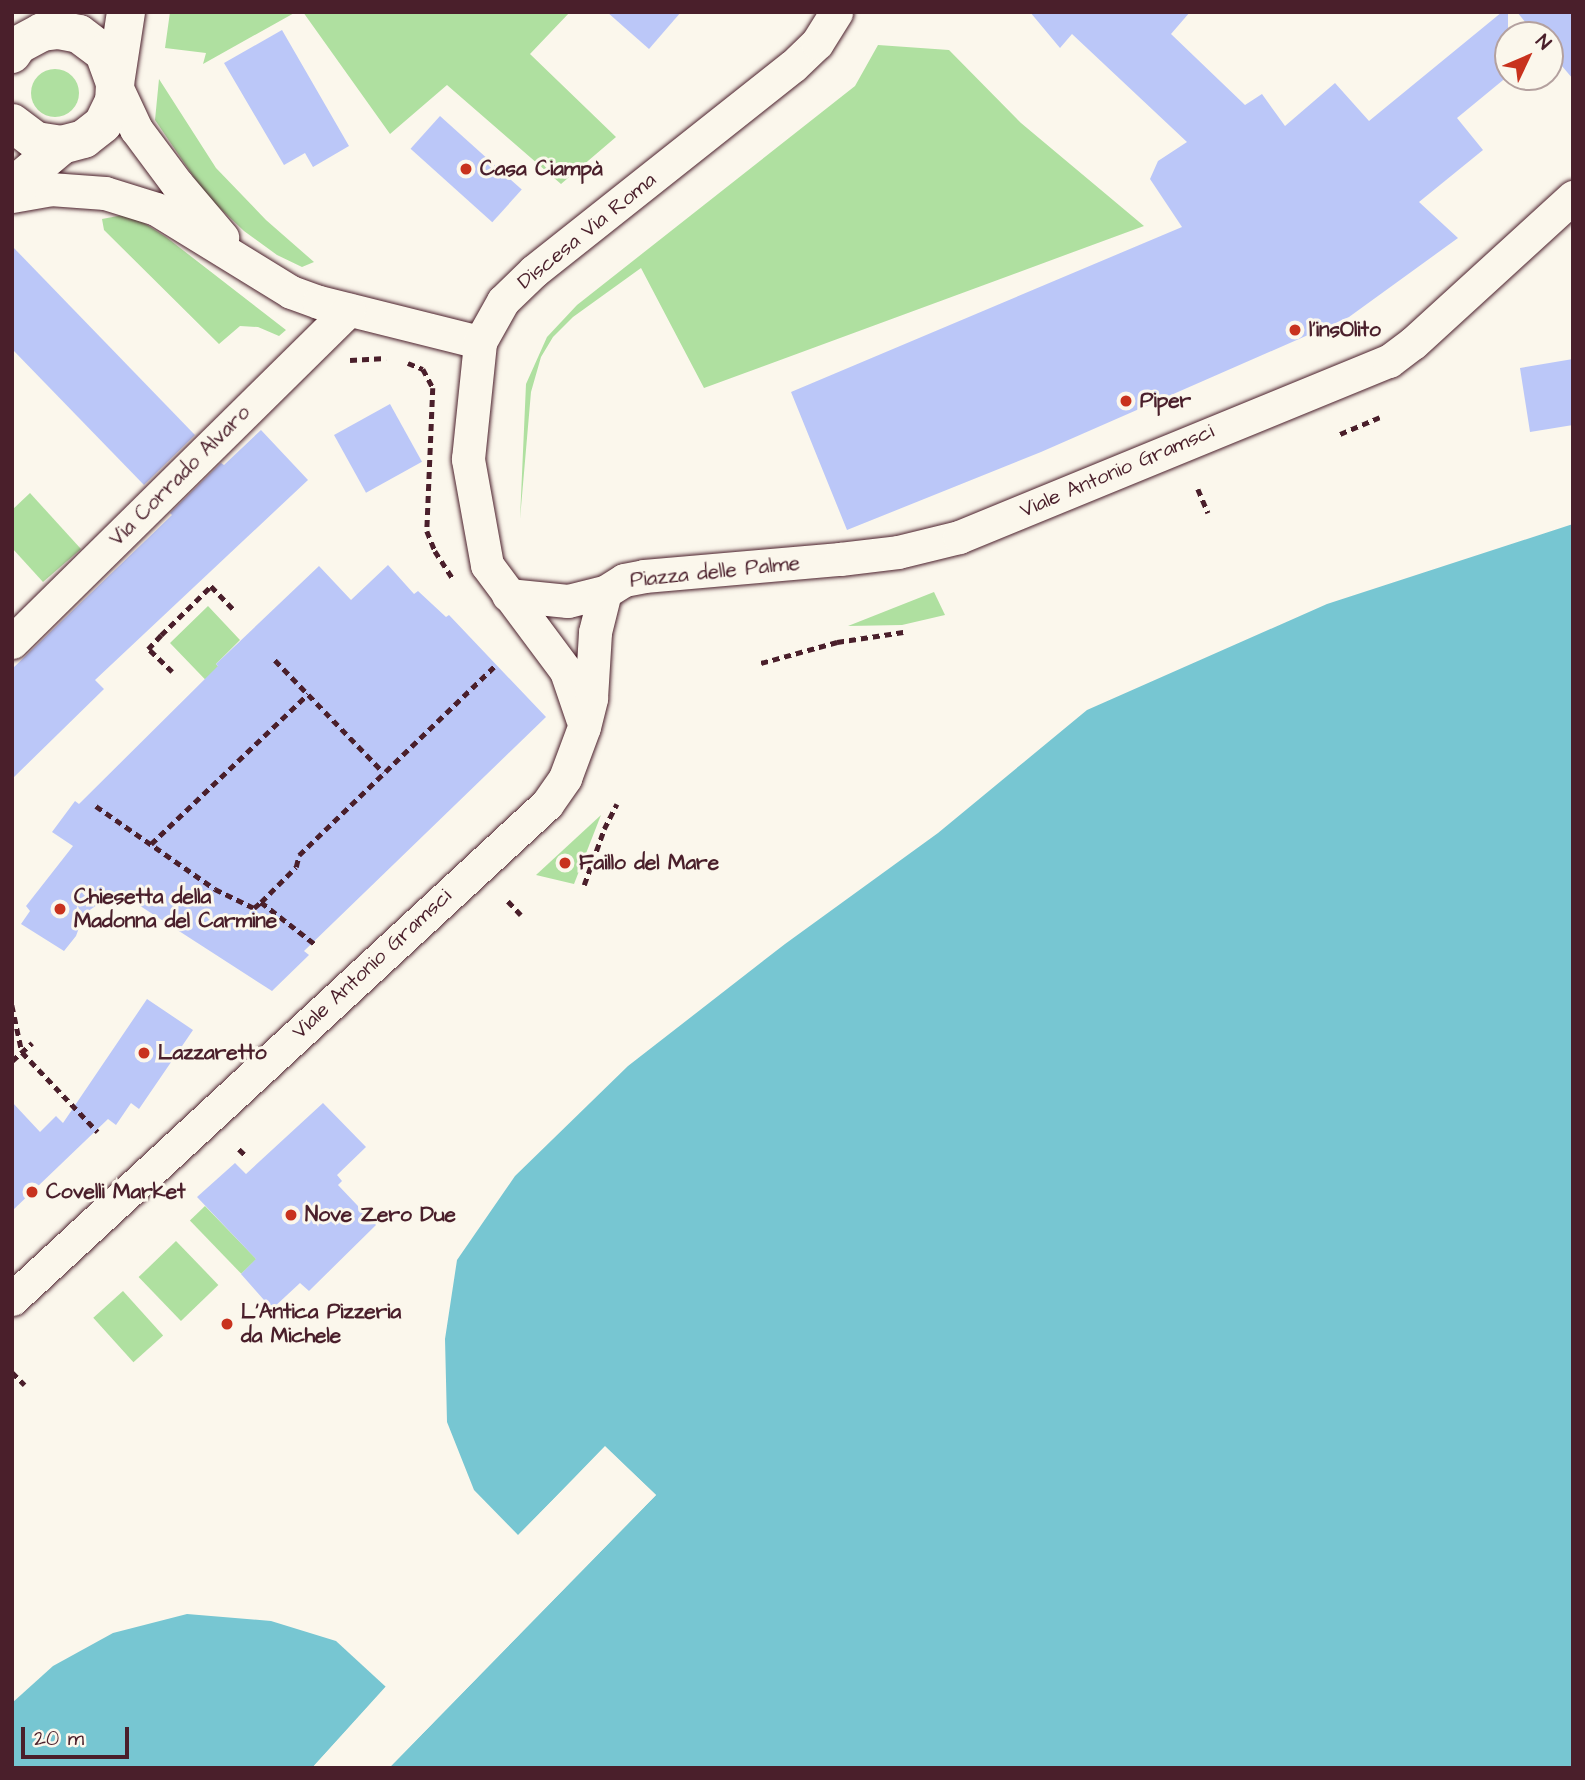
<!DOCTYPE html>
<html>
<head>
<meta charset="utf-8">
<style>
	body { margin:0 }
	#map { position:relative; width:1585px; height:1780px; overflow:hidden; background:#fbf7ec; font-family:"Architects Daughter",sans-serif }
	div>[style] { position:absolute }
	.green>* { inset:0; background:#afe0a0; transform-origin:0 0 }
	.round { border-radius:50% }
	.water>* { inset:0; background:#77c6d2 }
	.pier>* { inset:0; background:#fbf7ec }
	.building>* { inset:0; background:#bbc7f8; transform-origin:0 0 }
	.path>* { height:4.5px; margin-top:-2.25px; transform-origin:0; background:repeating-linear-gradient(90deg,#4a1f2b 0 7px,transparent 0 12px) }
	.roads { filter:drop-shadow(0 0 2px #4a1f2b) drop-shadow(0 0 2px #4a1f2b) }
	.minor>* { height:33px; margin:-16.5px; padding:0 16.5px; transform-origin:16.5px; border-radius:16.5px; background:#fbf7ec }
	.tertiary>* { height:38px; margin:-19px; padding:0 19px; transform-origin:19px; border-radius:19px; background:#fbf7ec }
	.dots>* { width:19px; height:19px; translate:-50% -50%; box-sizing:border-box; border:4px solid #fbf7ec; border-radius:50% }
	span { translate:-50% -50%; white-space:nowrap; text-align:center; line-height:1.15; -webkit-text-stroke:6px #fbf7ec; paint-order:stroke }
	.poi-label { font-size:21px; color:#4a1f2b; font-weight:700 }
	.left { translate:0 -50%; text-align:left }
	.street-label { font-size:21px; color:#4a1f2b }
	.frame { position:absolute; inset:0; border:14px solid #4a1f2b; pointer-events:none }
	.north { position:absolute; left:1494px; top:21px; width:70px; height:70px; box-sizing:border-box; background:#fbf7ec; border:2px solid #b4a19f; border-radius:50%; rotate:46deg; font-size:19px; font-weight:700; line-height:28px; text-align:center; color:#4a1f2b }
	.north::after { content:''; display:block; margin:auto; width:24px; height:32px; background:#c8321e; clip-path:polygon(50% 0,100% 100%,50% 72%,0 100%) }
	.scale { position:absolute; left:21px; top:1727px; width:108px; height:32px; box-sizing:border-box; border:4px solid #4a1f2b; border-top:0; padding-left:9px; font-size:21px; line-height:24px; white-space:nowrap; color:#4a1f2b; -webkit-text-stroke:5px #fbf7ec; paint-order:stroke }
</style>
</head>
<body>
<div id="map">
	<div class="green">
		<div style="clip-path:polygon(170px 12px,296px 12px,203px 64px,206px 53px,165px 48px)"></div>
		<div style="clip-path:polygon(303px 12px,570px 12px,530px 54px,616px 137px,561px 184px,447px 85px,390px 134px)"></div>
		<div style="clip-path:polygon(878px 45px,949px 50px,1021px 123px,1144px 226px,704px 388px,641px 268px,573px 317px,553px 337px,541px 357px,531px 392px,520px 519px,526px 384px,547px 337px,577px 305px,855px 86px)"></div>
		<div class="round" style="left:31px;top:69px;width:48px;height:48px"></div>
		<div style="clip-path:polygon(159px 79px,216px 168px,266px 220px,314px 262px,302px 267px,277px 255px,244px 231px,206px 195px,155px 120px)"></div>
		<div style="clip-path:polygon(123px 215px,136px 218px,166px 237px,286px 330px,279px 336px,258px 327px,240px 326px,219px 344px,104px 230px,102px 219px)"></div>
		<div style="clip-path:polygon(30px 493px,81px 549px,43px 582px,12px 548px,12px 510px)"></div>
		<div style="clip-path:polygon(934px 592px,945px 615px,902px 625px,848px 626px)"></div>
		<div style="clip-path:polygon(208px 606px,240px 640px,216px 664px,235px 684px,222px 697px,170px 643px)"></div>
		<div style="clip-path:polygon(601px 815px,574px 884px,536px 875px)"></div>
		<div style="left:205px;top:1206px;width:74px;height:21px;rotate:46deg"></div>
		<div style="left:176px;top:1241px;width:61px;height:52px;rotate:46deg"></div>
		<div style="left:123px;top:1291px;width:60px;height:40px;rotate:48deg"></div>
	</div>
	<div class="water">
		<div style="clip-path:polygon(1573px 524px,1573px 1768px,389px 1768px,656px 1495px,605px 1447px,518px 1535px,474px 1490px,447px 1422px,445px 1339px,457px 1260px,515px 1176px,628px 1066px,785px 944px,938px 833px,1087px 710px,1327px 604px)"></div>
		<div style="clip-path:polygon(187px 1614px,271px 1621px,336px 1641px,386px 1687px,312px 1768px,12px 1768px,12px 1703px,53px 1666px,113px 1633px)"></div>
	</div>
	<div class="pier">
		<div style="clip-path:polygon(605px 1446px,656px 1495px,389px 1768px,385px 1768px,651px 1495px,606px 1451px,520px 1538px,516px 1538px)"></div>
		<div style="clip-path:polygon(388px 1684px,389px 1689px,316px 1768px,312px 1768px)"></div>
	</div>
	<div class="building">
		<div style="clip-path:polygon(607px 12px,681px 12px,649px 49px)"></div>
		<div style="clip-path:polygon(1030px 12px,1190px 12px,1171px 34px,1245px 105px,1262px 94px,1285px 126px,1335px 83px,1369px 121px,1502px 12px,1508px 12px,1508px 76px,1457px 118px,1483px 150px,1419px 202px,1458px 238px,1349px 317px,1041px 452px,847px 530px,791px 392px,1182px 227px,1150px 179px,1158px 161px,1187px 142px,1072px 34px,1060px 48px)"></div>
		<div style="clip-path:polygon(1517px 12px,1573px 12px,1573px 79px,1550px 52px,1550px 35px,1536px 35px)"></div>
		<div style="clip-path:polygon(282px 30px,349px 146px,313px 167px,305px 153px,284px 165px,224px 63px)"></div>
		<div style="left:440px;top:116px;width:110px;height:44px;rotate:42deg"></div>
		<div style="clip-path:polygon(12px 246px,195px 435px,144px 485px,12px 349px)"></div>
		<div style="clip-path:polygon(1573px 359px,1573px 425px,1530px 432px,1520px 368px)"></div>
		<div style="left:390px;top:404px;width:66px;height:64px;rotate:61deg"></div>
		<div style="clip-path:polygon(261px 430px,308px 480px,95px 680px,104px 689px,12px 779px,12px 669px,172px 515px,170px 513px,221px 463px,224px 465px)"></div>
		<div style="clip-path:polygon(388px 565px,414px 594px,418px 591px,446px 617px,449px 615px,546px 717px,304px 951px,309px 955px,272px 991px,117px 891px,84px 914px,76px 936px,64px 951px,21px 924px,30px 911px,26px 906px,73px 846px,52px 832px,75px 801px,79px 804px,218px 666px,216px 664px,319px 566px,351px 600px)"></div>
		<div style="clip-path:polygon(147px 999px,193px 1030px,139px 1109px,131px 1103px,116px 1125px,108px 1119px,12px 1211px,12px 1102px,40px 1132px,56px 1116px,63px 1123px)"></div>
		<div style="clip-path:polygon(323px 1103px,366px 1147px,337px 1175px,342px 1181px,338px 1185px,376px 1225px,309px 1291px,300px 1283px,272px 1309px,241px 1274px,256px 1259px,197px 1197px,235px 1163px,246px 1174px)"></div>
	</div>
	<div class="path">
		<div style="left:350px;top:360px;width:36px;rotate:-3deg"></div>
		<div style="left:408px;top:363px;width:16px;rotate:22deg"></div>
		<div style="left:423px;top:369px;width:21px;rotate:62deg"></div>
		<div style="left:433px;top:388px;width:143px;rotate:92.4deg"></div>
		<div style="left:427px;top:531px;width:22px;rotate:68deg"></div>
		<div style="left:435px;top:551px;width:33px;rotate:57deg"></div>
		<div style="left:1340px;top:434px;width:43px;rotate:-23deg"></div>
		<div style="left:1198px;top:489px;width:26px;rotate:67deg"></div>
		<div style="left:275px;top:660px;width:156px;rotate:46deg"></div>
		<div style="left:761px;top:663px;width:79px;rotate:-15.4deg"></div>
		<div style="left:837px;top:642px;width:67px;rotate:-8.6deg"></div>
		<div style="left:172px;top:672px;width:33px;rotate:-136deg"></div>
		<div style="left:148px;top:649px;width:19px;rotate:-47deg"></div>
		<div style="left:161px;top:635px;width:70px;rotate:-44.4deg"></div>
		<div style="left:211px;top:586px;width:33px;rotate:46deg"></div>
		<div style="left:96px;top:806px;width:145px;rotate:34.9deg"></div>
		<div style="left:215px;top:889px;width:43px;rotate:26deg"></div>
		<div style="left:254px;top:908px;width:9px;rotate:-41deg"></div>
		<div style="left:261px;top:902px;width:70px;rotate:38deg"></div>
		<div style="left:151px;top:844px;width:217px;rotate:-43.7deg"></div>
		<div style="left:584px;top:885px;width:59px;rotate:-70.3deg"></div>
		<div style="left:604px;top:829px;width:28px;rotate:-63deg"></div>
		<div style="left:508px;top:901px;width:19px;rotate:47deg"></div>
		<div style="left:261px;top:902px;width:49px;rotate:-45deg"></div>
		<div style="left:296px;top:867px;width:12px;rotate:-76deg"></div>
		<div style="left:299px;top:855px;width:274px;rotate:-44deg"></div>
		<div style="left:12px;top:1005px;width:48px;rotate:78deg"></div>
		<div style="left:22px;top:1052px;width:110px;rotate:46.5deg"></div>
		<div style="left:12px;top:1061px;width:27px;rotate:-42deg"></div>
		<div style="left:239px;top:1149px;width:8px;rotate:45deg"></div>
		<div style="left:12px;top:1372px;width:18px;rotate:45deg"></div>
	</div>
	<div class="roads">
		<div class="minor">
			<div style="left:115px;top:84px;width:50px;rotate:65deg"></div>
			<div style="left:136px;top:129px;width:69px;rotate:53.3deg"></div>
			<div style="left:177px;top:184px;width:70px;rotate:49.7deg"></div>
			<div style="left:12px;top:196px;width:39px;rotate:-10deg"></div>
			<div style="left:50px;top:189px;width:55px;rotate:4.2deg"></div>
			<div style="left:105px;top:193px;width:53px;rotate:17.4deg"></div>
			<div style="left:156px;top:209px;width:158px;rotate:31.6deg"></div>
			<div style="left:291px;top:292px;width:30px;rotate:20deg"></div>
			<div style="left:319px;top:302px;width:166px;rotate:14deg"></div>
			<div style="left:508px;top:595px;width:60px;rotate:5.7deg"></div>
			<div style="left:568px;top:601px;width:38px;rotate:-14deg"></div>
			<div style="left:12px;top:642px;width:473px;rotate:-44.6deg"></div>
			<div style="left:582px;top:718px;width:50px;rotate:-108.8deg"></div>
			<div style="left:566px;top:671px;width:132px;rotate:-126.7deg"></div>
			<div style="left:487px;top:565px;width:108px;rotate:-100.2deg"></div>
			<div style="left:468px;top:459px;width:118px;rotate:-84.1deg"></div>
			<div style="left:480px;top:342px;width:47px;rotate:-60.7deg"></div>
			<div style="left:503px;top:301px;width:43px;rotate:-44.1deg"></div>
			<div style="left:534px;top:271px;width:330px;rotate:-38.4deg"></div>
			<div style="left:793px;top:66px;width:33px;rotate:-44deg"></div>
			<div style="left:817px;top:43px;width:36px;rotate:-58deg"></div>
			<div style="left:12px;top:1299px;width:729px;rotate:-42.78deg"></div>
			<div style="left:547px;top:804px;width:32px;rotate:-55deg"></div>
			<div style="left:565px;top:778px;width:54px;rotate:-69.6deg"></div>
			<div style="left:584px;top:727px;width:30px;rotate:-76deg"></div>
			<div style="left:591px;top:698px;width:66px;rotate:-86.5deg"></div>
			<div style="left:595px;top:632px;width:41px;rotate:-76deg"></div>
			<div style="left:605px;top:592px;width:22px;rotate:-32deg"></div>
			<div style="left:624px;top:580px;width:20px;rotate:-11deg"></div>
			<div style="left:644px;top:576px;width:197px;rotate:-5deg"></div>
			<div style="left:840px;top:559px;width:58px;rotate:-6.9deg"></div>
			<div style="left:898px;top:552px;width:63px;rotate:-13.8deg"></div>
			<div style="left:959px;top:537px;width:465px;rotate:-22.3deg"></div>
			<div style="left:1389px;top:361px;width:30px;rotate:-37deg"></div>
			<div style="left:1413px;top:343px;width:217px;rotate:-42.4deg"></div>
		</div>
		<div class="tertiary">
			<div style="left:12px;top:54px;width:11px;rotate:-56deg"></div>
			<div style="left:18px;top:45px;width:27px;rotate:-28deg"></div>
			<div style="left:42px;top:32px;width:17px;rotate:-7deg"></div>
			<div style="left:59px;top:30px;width:20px;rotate:11deg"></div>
			<div style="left:79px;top:34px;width:31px;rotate:37deg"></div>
			<div style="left:104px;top:53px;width:33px;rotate:70deg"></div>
			<div style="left:115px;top:84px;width:17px;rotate:93deg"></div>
			<div style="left:114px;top:101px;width:25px;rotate:116deg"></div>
			<div style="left:103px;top:124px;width:24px;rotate:142deg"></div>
			<div style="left:84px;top:139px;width:23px;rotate:165deg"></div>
			<div style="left:62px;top:145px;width:26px;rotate:-171deg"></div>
			<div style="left:36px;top:141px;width:30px;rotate:-143deg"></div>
			<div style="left:115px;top:84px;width:73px;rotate:-81.3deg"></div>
			<div style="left:12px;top:187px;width:65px;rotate:-40deg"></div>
		</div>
	</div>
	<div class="dots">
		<div style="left:466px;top:169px;background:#c8321e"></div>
		<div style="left:1295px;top:330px;background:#c8321e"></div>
		<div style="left:1126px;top:401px;background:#c8321e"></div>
		<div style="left:565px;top:863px;background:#c8321e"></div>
		<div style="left:60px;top:909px;background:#c8321e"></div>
		<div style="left:144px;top:1053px;background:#c8321e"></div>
		<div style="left:32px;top:1192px;background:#c8321e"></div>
		<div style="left:291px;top:1215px;background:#c8321e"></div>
		<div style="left:227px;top:1324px;background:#c8321e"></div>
	</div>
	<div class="poi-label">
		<span class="left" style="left:480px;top:169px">Casa Ciampà</span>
		<span class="left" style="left:1309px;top:330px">l'insOlito</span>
		<span class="left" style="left:1140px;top:401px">Piper</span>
		<span class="left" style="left:579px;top:863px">Faillo del Mare</span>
		<span class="left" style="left:74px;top:909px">Chiesetta della<br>Madonna del Carmine</span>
		<span class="left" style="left:158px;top:1053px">Lazzaretto</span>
		<span class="left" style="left:46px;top:1192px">Covelli Market</span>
		<span class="left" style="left:305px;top:1215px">Nove Zero Due</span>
		<span class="left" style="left:241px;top:1324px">L'Antica Pizzeria<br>da Michele</span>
	</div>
	<div class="street-label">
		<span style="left:587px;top:231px;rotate:-39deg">Discesa Via Roma</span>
		<span style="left:1117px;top:471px;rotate:-23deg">Viale Antonio Gramsci</span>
		<span style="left:180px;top:476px;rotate:-45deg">Via Corrado Alvaro</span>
		<span style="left:715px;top:572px;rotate:-6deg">Piazza delle Palme</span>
		<span style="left:372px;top:964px;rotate:-43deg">Viale Antonio Gramsci</span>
	</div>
	<div class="frame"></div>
	<div class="north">N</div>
	<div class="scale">20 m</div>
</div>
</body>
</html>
